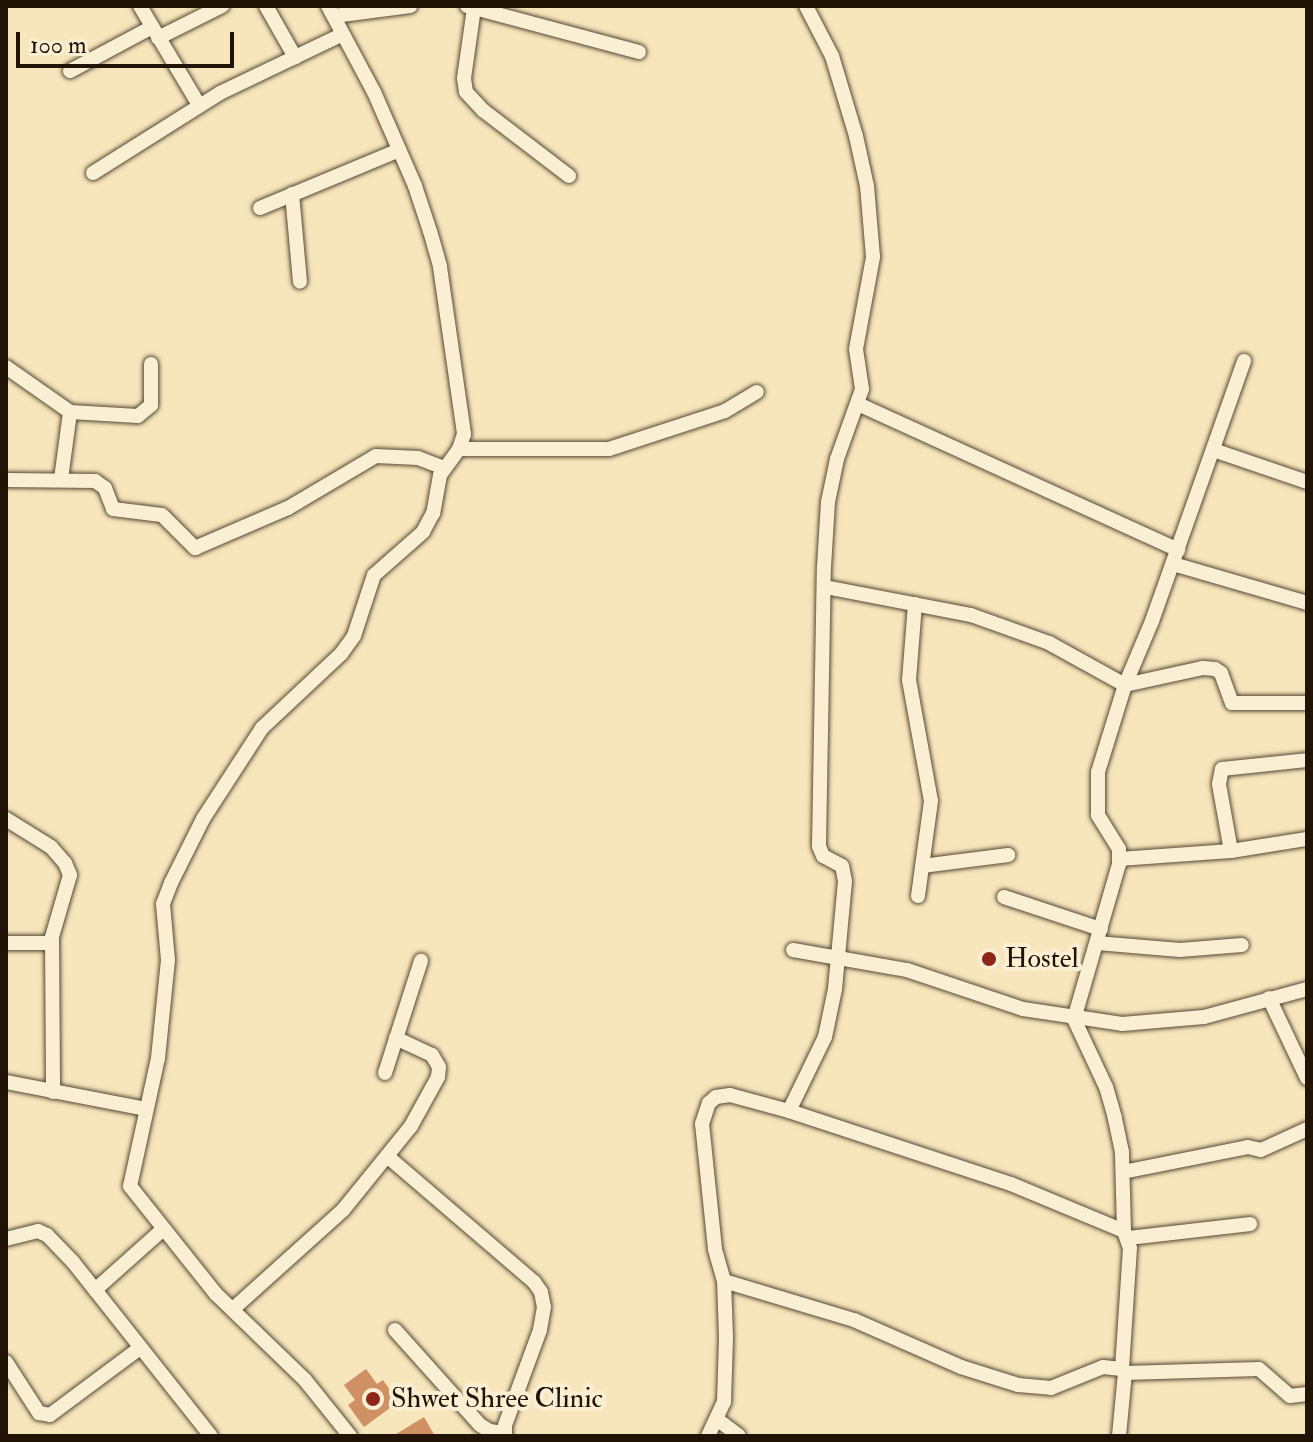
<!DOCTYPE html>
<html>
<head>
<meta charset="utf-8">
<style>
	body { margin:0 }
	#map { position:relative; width:1313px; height:1442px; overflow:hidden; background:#f7e5bb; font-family:"IM FELL Double Pica",serif }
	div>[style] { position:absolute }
	.building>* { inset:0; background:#cf9064 }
	.roads { filter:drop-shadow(0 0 2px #564834) drop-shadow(0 0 2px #564834) }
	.minor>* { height:14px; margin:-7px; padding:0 7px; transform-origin:7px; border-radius:7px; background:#faeed3 }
	.dots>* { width:22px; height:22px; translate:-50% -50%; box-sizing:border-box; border:4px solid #faeed3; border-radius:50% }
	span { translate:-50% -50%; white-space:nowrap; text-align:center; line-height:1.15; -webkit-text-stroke:8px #faeed3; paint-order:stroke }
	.poi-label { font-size:28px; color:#211407 }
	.left { translate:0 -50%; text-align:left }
	.frame { position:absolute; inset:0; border:8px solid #211407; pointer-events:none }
	.scale { position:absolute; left:16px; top:32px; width:218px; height:36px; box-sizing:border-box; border:4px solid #211407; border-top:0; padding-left:10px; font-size:24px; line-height:28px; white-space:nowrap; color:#211407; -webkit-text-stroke:6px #faeed3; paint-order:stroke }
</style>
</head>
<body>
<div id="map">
	<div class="building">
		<div style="clip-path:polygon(366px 1369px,377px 1384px,383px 1380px,398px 1402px,364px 1427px,348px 1405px,355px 1400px,344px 1385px)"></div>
		<div style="clip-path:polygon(424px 1417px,435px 1436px,393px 1436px)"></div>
	</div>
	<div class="roads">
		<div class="minor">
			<div style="left:140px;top:6px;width:115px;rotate:59.2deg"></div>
			<div style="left:266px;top:6px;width:59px;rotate:60.4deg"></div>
			<div style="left:328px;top:6px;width:98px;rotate:61.9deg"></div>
			<div style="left:374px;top:92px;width:103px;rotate:66.4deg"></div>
			<div style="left:415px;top:186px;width:47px;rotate:71.6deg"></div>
			<div style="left:430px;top:231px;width:37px;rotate:74deg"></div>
			<div style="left:440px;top:267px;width:169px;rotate:81.8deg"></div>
			<div style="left:464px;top:434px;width:16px;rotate:108deg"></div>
			<div style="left:459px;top:449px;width:32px;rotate:126deg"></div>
			<div style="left:440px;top:475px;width:39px;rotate:100deg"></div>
			<div style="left:433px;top:513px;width:21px;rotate:118deg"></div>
			<div style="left:423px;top:532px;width:65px;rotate:138.7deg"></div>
			<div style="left:374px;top:575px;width:64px;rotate:108.2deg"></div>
			<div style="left:354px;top:636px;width:22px;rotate:126deg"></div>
			<div style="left:341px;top:654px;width:108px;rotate:136.9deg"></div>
			<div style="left:262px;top:728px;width:108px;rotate:123deg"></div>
			<div style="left:203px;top:819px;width:72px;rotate:116.6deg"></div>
			<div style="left:171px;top:883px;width:22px;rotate:111deg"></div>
			<div style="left:163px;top:904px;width:56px;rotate:84.9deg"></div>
			<div style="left:168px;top:960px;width:99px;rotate:95.8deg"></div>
			<div style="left:158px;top:1058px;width:131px;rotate:102.3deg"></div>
			<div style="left:130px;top:1186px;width:138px;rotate:51.5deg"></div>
			<div style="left:216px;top:1294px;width:124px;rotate:44deg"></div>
			<div style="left:305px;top:1380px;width:72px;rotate:51.2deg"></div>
			<div style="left:467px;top:6px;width:178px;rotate:15deg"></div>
			<div style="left:474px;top:8px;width:71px;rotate:98.1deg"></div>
			<div style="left:464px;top:78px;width:14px;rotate:82deg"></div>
			<div style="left:466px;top:92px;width:26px;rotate:47deg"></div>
			<div style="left:484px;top:111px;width:107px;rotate:37.4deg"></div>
			<div style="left:334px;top:16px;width:77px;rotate:-7.5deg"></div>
			<div style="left:158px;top:38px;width:72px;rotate:-26.6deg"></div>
			<div style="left:70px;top:71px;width:93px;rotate:-28.2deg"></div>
			<div style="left:93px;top:173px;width:150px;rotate:-32.2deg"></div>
			<div style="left:220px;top:93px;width:136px;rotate:-25.6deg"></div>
			<div style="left:292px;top:194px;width:88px;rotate:84.8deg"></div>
			<div style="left:260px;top:208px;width:151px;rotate:-22.6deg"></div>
			<div style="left:6px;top:367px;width:78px;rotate:35.1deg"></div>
			<div style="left:70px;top:412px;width:68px;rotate:3.4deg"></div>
			<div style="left:138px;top:416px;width:17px;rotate:-40deg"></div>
			<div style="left:151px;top:405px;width:41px;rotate:-90deg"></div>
			<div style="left:858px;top:404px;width:352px;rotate:24.5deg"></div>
			<div style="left:459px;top:449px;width:150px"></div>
			<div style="left:609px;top:449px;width:122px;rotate:-18.1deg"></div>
			<div style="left:725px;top:411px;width:37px;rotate:-31deg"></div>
			<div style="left:1213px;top:450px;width:99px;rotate:18.8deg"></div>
			<div style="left:61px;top:479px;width:68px;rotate:-82.3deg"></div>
			<div style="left:6px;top:480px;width:89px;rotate:0.6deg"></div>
			<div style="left:95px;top:481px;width:12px;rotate:35deg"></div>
			<div style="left:105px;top:488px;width:22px;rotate:69deg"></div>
			<div style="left:113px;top:509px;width:49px;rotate:7deg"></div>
			<div style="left:162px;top:515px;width:47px;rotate:45deg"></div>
			<div style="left:195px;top:548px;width:101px;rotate:-23.3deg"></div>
			<div style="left:288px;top:508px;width:102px;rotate:-30.6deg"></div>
			<div style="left:376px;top:456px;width:42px;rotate:2.7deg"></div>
			<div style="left:418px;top:458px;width:28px;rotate:21deg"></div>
			<div style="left:1173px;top:564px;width:140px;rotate:16.2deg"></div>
			<div style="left:825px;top:587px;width:149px;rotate:10.9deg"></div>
			<div style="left:971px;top:615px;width:83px;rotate:19.7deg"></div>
			<div style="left:1049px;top:643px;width:87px;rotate:28.9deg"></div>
			<div style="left:1125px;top:685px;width:80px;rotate:-12.3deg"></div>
			<div style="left:1203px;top:668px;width:12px;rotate:5deg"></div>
			<div style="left:1215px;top:669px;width:7px;rotate:34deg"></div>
			<div style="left:1221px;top:673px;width:32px;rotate:70deg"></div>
			<div style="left:1232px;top:703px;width:75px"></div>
			<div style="left:915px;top:604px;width:76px;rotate:94.5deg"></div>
			<div style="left:909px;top:680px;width:123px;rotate:79.7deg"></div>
			<div style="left:931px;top:801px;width:96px;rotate:97.8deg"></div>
			<div style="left:6px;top:819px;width:53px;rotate:31.9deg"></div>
			<div style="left:51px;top:847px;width:21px;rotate:49deg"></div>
			<div style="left:65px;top:863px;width:13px;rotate:67deg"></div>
			<div style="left:70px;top:875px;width:65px;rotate:106.2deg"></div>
			<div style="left:52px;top:937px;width:155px;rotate:89.6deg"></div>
			<div style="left:1231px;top:851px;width:68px;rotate:-100.2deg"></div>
			<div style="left:1219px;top:784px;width:15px;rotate:-79deg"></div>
			<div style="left:1222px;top:769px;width:85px;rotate:-6deg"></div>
			<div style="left:1119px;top:859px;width:112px;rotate:-4.1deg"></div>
			<div style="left:1231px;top:851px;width:77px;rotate:-9deg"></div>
			<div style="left:922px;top:866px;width:87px;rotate:-7.3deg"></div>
			<div style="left:1004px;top:897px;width:102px;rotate:18.3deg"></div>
			<div style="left:6px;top:943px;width:46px"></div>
			<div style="left:1097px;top:943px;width:83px;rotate:4.8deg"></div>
			<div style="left:1180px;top:950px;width:62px;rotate:-4.6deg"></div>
			<div style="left:793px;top:950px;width:116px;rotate:10deg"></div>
			<div style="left:907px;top:970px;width:122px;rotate:18.6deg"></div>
			<div style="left:1023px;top:1009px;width:100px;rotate:8.6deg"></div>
			<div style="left:1122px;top:1024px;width:82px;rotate:-4.9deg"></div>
			<div style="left:1204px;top:1017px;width:107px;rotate:-15.2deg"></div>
			<div style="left:1269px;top:998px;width:89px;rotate:64.6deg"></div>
			<div style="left:385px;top:1073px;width:118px;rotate:-72.2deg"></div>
			<div style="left:6px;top:1082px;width:143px;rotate:10.9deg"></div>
			<div style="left:789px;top:1111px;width:82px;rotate:-64.1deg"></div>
			<div style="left:825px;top:1037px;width:49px;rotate:-78.2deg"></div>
			<div style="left:835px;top:989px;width:108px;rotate:-84.7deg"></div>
			<div style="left:845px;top:881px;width:15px;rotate:-101deg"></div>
			<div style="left:842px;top:866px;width:21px;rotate:-152deg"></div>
			<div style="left:823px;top:856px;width:11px;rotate:-112deg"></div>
			<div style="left:819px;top:846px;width:279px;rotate:-89deg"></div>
			<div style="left:824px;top:567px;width:65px;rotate:-86.5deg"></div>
			<div style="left:828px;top:502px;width:44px;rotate:-78.2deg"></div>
			<div style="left:837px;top:459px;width:74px;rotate:-70.3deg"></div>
			<div style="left:862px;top:389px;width:40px;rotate:-98.5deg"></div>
			<div style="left:856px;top:349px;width:94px;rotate:-79.5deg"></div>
			<div style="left:873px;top:257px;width:71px;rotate:-94.8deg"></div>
			<div style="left:867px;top:186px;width:51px;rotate:-102.4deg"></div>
			<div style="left:856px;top:136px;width:84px;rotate:-106.7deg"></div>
			<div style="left:832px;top:56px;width:56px;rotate:-117.5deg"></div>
			<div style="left:387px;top:1156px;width:194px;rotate:40.6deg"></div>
			<div style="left:534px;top:1282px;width:12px;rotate:55deg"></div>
			<div style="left:541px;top:1292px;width:15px;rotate:79deg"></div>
			<div style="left:544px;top:1307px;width:23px;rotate:100deg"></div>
			<div style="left:540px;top:1330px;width:101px;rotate:110.2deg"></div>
			<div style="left:505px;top:1425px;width:11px;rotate:90deg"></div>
			<div style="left:1123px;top:1172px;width:127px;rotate:-11.3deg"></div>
			<div style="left:1248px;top:1147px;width:13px;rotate:13deg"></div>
			<div style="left:1261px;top:1150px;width:51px;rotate:-24.5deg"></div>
			<div style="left:1124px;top:1231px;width:79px;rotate:-91.5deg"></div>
			<div style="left:1122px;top:1152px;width:35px;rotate:-102deg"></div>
			<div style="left:1115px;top:1118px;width:32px;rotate:-106deg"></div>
			<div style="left:1106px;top:1087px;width:75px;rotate:-115.2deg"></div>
			<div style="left:1074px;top:1019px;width:161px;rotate:-73.8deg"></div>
			<div style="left:1119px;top:864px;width:15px;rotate:-90deg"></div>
			<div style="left:1119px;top:849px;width:40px;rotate:-122deg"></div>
			<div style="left:1098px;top:815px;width:43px;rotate:-90deg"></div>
			<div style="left:1098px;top:772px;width:91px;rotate:-72.8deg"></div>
			<div style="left:1125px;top:685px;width:69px;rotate:-67.1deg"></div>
			<div style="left:1152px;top:621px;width:276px;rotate:-70.5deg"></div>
			<div style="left:1129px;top:1238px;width:122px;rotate:-6.6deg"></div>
			<div style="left:6px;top:1239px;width:33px;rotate:-14deg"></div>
			<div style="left:38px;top:1231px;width:10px;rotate:24deg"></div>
			<div style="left:47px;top:1235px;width:37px;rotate:46deg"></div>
			<div style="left:73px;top:1262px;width:222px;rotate:51.6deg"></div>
			<div style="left:724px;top:1281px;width:136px;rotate:16.7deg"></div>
			<div style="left:854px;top:1320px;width:117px;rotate:23.7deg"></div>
			<div style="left:961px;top:1367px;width:60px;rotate:17.5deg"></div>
			<div style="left:1018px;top:1385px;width:33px;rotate:5deg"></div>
			<div style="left:1051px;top:1388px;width:56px;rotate:-22deg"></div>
			<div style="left:1103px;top:1367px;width:19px;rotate:6deg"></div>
			<div style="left:95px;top:1290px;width:90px;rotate:-41.8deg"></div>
			<div style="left:233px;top:1309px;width:148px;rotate:-42deg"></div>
			<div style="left:343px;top:1210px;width:108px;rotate:-51deg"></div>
			<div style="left:411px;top:1126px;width:56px;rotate:-61.1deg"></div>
			<div style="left:438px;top:1077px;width:10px;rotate:-84deg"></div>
			<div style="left:439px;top:1067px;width:14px;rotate:-120deg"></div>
			<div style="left:432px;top:1055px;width:40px;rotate:-155deg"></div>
			<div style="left:395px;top:1330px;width:127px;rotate:48.2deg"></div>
			<div style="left:480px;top:1425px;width:12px;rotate:31deg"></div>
			<div style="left:490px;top:1431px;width:14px;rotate:8deg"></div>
			<div style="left:6px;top:1362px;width:61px;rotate:57.1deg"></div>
			<div style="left:39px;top:1413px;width:11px;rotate:10deg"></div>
			<div style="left:50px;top:1415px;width:112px;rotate:-36.7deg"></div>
			<div style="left:718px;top:1420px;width:26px;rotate:37deg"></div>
			<div style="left:708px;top:1436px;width:38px;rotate:-65deg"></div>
			<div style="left:724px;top:1402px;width:65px;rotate:-88.2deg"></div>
			<div style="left:726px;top:1337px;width:56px;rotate:-92deg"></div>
			<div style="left:724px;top:1281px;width:33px;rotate:-106deg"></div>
			<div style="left:715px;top:1249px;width:126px;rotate:-95.9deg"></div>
			<div style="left:702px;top:1124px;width:22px;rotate:-72deg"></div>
			<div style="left:709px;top:1103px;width:9px;rotate:-41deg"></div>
			<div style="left:716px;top:1097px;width:14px;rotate:-8deg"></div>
			<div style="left:730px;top:1095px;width:61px;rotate:15.2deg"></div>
			<div style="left:789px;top:1111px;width:234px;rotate:18.2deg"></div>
			<div style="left:1011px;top:1184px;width:122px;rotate:22.6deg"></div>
			<div style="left:1124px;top:1231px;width:18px;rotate:71deg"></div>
			<div style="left:1130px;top:1248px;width:121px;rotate:93.8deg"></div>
			<div style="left:1122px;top:1369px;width:5px;rotate:53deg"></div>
			<div style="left:1125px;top:1373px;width:134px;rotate:-1.7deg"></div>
			<div style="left:1259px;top:1369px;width:41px;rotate:41.1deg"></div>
			<div style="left:1290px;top:1396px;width:17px;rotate:-7deg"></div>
			<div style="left:1119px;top:1436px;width:63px;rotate:-84.6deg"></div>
		</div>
	</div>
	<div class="dots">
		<div style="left:989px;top:959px;background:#8f2418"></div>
		<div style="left:373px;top:1399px;background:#8f2418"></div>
	</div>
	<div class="poi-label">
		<span class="left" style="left:1005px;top:959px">Hostel</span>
		<span class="left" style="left:391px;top:1399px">Shwet Shree Clinic</span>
	</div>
	<div class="frame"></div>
	<div class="scale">100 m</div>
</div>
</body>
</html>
